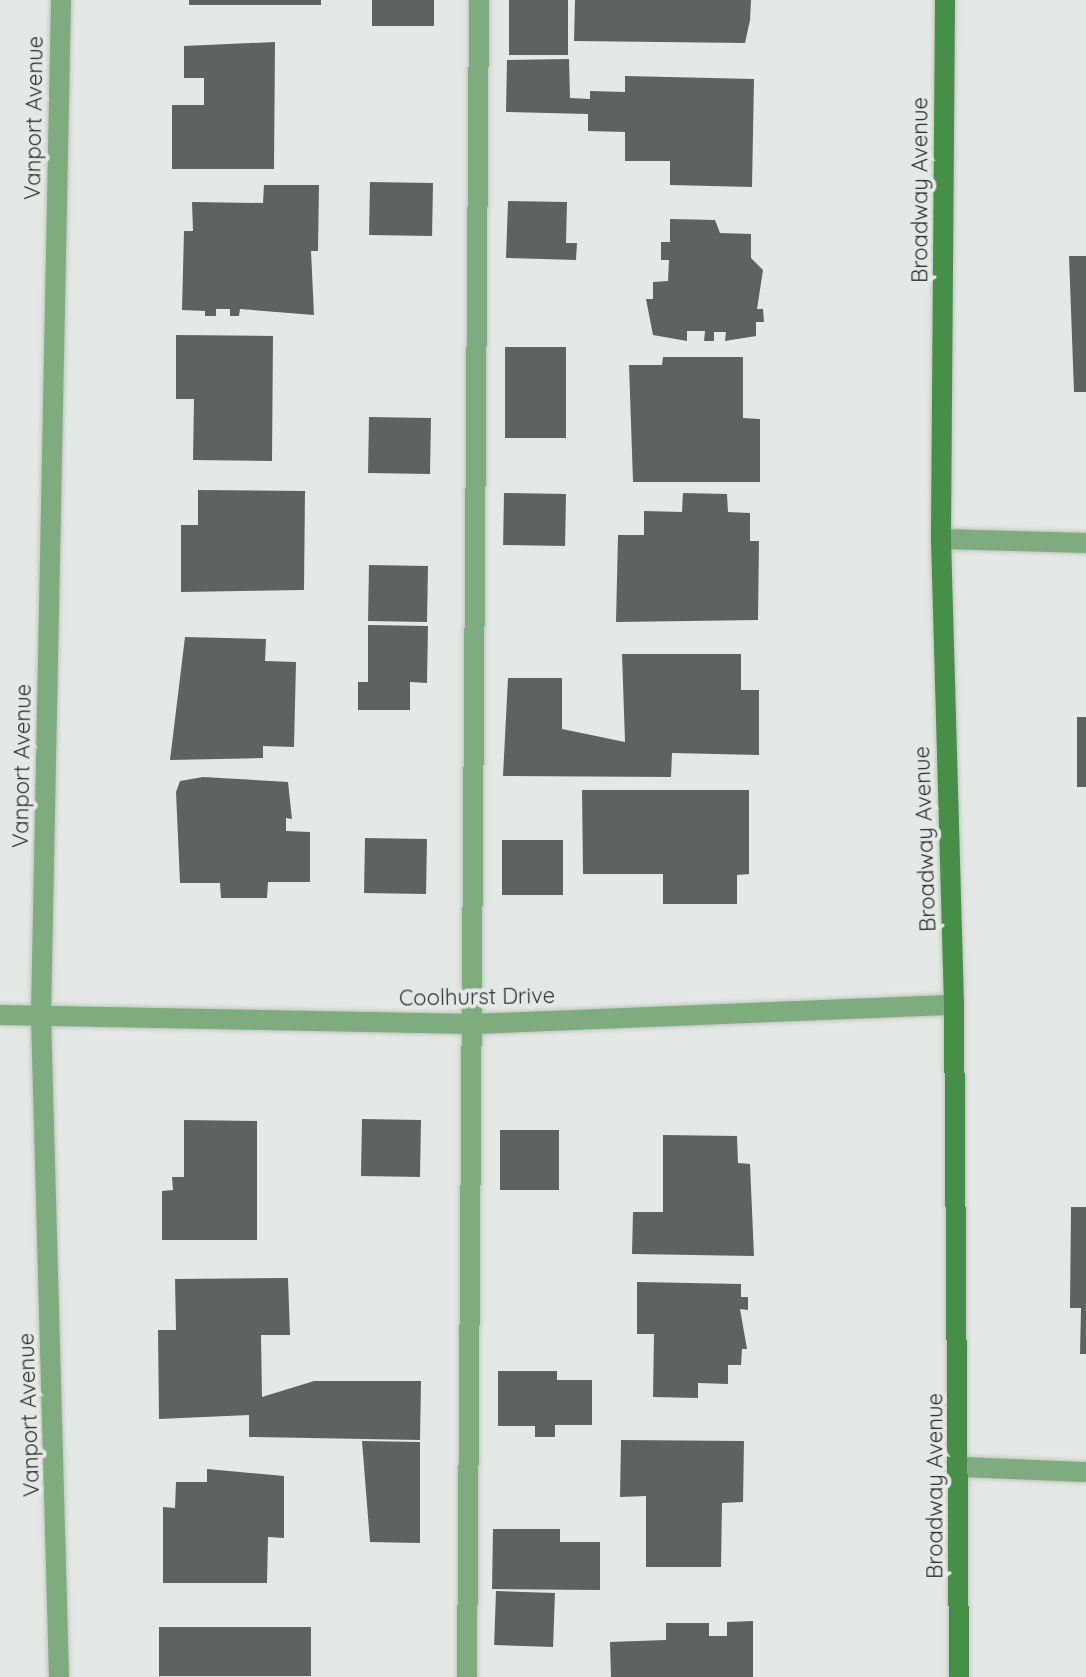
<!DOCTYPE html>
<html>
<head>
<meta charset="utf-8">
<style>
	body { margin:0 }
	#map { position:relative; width:1086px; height:1677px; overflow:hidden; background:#e5e9e5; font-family:Quicksand,sans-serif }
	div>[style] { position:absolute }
	.building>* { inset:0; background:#5f635f; transform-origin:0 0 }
	.roads { filter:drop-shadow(0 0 2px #c1c4c1) drop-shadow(0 0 2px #c1c4c1) }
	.lane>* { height:20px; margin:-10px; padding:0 10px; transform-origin:10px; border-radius:10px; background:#7fac7e }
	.street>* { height:20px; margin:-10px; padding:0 10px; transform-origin:10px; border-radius:10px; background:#7fac7e }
	.secondary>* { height:20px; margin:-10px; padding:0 10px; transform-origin:10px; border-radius:10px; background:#478e49 }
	span { translate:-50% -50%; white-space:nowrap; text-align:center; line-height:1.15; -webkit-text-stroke:8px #e5e9e5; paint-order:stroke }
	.street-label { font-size:22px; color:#313231 }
</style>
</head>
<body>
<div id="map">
	<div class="building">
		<div style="left:189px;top:0;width:132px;height:5px"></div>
		<div style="left:372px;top:0;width:62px;height:26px"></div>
		<div style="left:509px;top:0;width:59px;height:55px"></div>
		<div style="clip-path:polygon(575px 0,751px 0,750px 20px,745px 43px,574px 41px)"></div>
		<div style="clip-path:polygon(275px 42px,274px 169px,172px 169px,172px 105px,204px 105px,204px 78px,184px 78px,184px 46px)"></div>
		<div style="clip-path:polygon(569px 59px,570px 98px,590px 99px,590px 91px,625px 92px,625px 76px,754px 79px,752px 187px,670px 185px,670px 161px,625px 161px,625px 132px,588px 131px,588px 114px,506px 112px,507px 60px)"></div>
		<div style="left:370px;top:182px;width:63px;height:53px;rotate:1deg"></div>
		<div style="clip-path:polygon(264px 185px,319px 185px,318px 251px,311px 251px,314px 315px,240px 309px,239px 316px,230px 316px,230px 309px,216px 309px,216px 316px,205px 316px,205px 311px,182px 310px,184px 231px,193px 231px,192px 202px,263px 203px)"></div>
		<div style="clip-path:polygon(508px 201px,567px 202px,566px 243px,577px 243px,576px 260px,506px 258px)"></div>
		<div style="clip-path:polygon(670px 219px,715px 220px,720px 233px,751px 234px,751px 258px,763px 270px,757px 309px,763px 309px,764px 322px,756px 322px,756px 336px,725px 341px,726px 332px,714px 332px,714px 341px,704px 341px,705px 331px,687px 331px,687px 341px,653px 335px,646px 299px,653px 299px,653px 282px,668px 281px,669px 260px,661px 260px,661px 242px,670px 242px)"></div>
		<div style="clip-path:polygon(1069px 256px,1086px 256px,1086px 392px,1074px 392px)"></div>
		<div style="clip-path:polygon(176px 335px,273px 336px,272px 461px,193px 460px,194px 399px,176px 399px)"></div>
		<div style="left:505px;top:347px;width:61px;height:91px"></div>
		<div style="clip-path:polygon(663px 357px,743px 357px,743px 418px,760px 419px,760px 482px,633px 482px,629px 365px,662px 365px)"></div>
		<div style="left:369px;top:417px;width:62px;height:56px;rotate:1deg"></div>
		<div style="clip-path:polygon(198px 490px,305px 491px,304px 590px,181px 592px,181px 525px,198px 525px)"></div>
		<div style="left:504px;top:493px;width:62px;height:52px;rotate:1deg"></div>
		<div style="clip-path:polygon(683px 493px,727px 494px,728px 512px,750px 513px,750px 541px,759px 541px,758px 620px,616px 622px,618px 535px,644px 535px,644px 511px,682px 512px)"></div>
		<div style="left:369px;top:565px;width:59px;height:56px;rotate:1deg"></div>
		<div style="clip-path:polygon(368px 625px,428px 626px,427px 683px,410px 682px,410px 710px,358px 710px,358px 682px,368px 682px)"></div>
		<div style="clip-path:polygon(185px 637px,266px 639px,265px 661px,296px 662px,294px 747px,263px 746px,263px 758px,170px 760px)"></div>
		<div style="clip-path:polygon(622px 654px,741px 654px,741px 690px,759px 690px,759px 755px,672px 753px,671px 777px,503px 776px,508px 678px,562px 678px,562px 729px,625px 742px)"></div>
		<div style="left:1077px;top:717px;width:9px;height:70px"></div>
		<div style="clip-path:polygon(203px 777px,288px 782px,292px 819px,286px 818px,286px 831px,310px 832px,310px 882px,268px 882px,267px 898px,221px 898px,220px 883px,180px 883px,176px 792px,180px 781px)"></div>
		<div style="clip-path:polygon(582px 790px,749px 790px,749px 874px,737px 875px,737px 904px,663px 904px,663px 874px,583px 874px)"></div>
		<div style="left:365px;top:838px;width:62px;height:55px;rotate:1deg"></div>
		<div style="left:502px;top:840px;width:61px;height:55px"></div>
		<div style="left:362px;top:1119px;width:59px;height:57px;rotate:1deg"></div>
		<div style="clip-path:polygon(184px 1120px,257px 1121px,257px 1240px,162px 1240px,162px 1191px,173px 1190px,172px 1177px,184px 1177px)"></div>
		<div style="left:500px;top:1130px;width:59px;height:60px"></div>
		<div style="clip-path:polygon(663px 1135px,737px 1136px,738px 1163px,750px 1164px,754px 1256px,632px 1254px,633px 1212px,663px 1212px)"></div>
		<div style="clip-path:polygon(1071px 1207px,1086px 1207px,1086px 1354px,1080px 1354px,1081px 1308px,1070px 1308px)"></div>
		<div style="clip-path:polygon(288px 1278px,290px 1335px,261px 1335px,262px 1397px,314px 1381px,421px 1381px,420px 1440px,249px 1437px,249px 1415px,159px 1419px,158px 1330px,176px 1330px,175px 1279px)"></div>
		<div style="clip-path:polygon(637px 1282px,741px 1284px,741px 1297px,748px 1297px,748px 1310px,740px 1309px,747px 1349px,742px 1349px,741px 1365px,728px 1365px,728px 1384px,698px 1383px,698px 1398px,653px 1397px,654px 1334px,637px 1334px)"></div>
		<div style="clip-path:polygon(498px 1371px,557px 1371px,557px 1380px,592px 1380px,592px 1425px,555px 1425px,555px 1437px,535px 1437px,535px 1426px,498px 1426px)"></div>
		<div style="clip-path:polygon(621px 1440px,744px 1441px,743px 1502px,722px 1503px,721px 1567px,646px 1567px,646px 1496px,620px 1497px)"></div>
		<div style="clip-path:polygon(362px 1441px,420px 1442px,420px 1543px,370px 1542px)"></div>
		<div style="clip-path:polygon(207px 1469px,284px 1476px,284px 1538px,268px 1537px,267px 1583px,163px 1583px,163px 1507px,175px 1508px,176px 1482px,207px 1482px)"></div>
		<div style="clip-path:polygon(493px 1529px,560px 1529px,560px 1542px,600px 1542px,600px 1590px,492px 1589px)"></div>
		<div style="left:496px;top:1591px;width:59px;height:54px;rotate:2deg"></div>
		<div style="clip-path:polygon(753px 1621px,753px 1677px,611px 1677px,610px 1642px,666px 1640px,666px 1623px,709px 1623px,709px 1636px,727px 1636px,727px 1622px)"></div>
		<div style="left:159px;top:1627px;width:152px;height:49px"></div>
	</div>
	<div class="roads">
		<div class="lane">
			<div style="left:467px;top:1677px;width:1677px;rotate:-89.59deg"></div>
		</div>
		<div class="street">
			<div style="left:941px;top:539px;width:145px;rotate:1.6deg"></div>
			<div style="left:0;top:1015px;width:473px;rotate:1.1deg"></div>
			<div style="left:473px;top:1024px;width:481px;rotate:-2.3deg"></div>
			<div style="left:960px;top:1467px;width:126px;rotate:2.3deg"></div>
			<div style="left:59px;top:1677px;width:662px;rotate:-91.56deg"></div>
			<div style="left:41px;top:1015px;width:1015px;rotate:-88.87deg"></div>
		</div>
		<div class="secondary">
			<div style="left:945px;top:0;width:539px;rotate:90.43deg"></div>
			<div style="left:941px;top:539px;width:466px;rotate:88.4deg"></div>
			<div style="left:954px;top:1005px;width:672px;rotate:89.57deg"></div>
		</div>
	</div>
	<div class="street-label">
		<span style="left:34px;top:118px;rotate:-89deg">Vanport Avenue</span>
		<span style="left:920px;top:190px;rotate:-90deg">Broadway Avenue</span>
		<span style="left:22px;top:766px;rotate:-89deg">Vanport Avenue</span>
		<span style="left:925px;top:839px;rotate:-92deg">Broadway Avenue</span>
		<span style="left:477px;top:997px;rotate:-1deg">Coolhurst Drive</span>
		<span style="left:29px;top:1415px;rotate:-92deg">Vanport Avenue</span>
		<span style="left:935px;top:1486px;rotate:-90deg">Broadway Avenue</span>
	</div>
</div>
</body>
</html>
